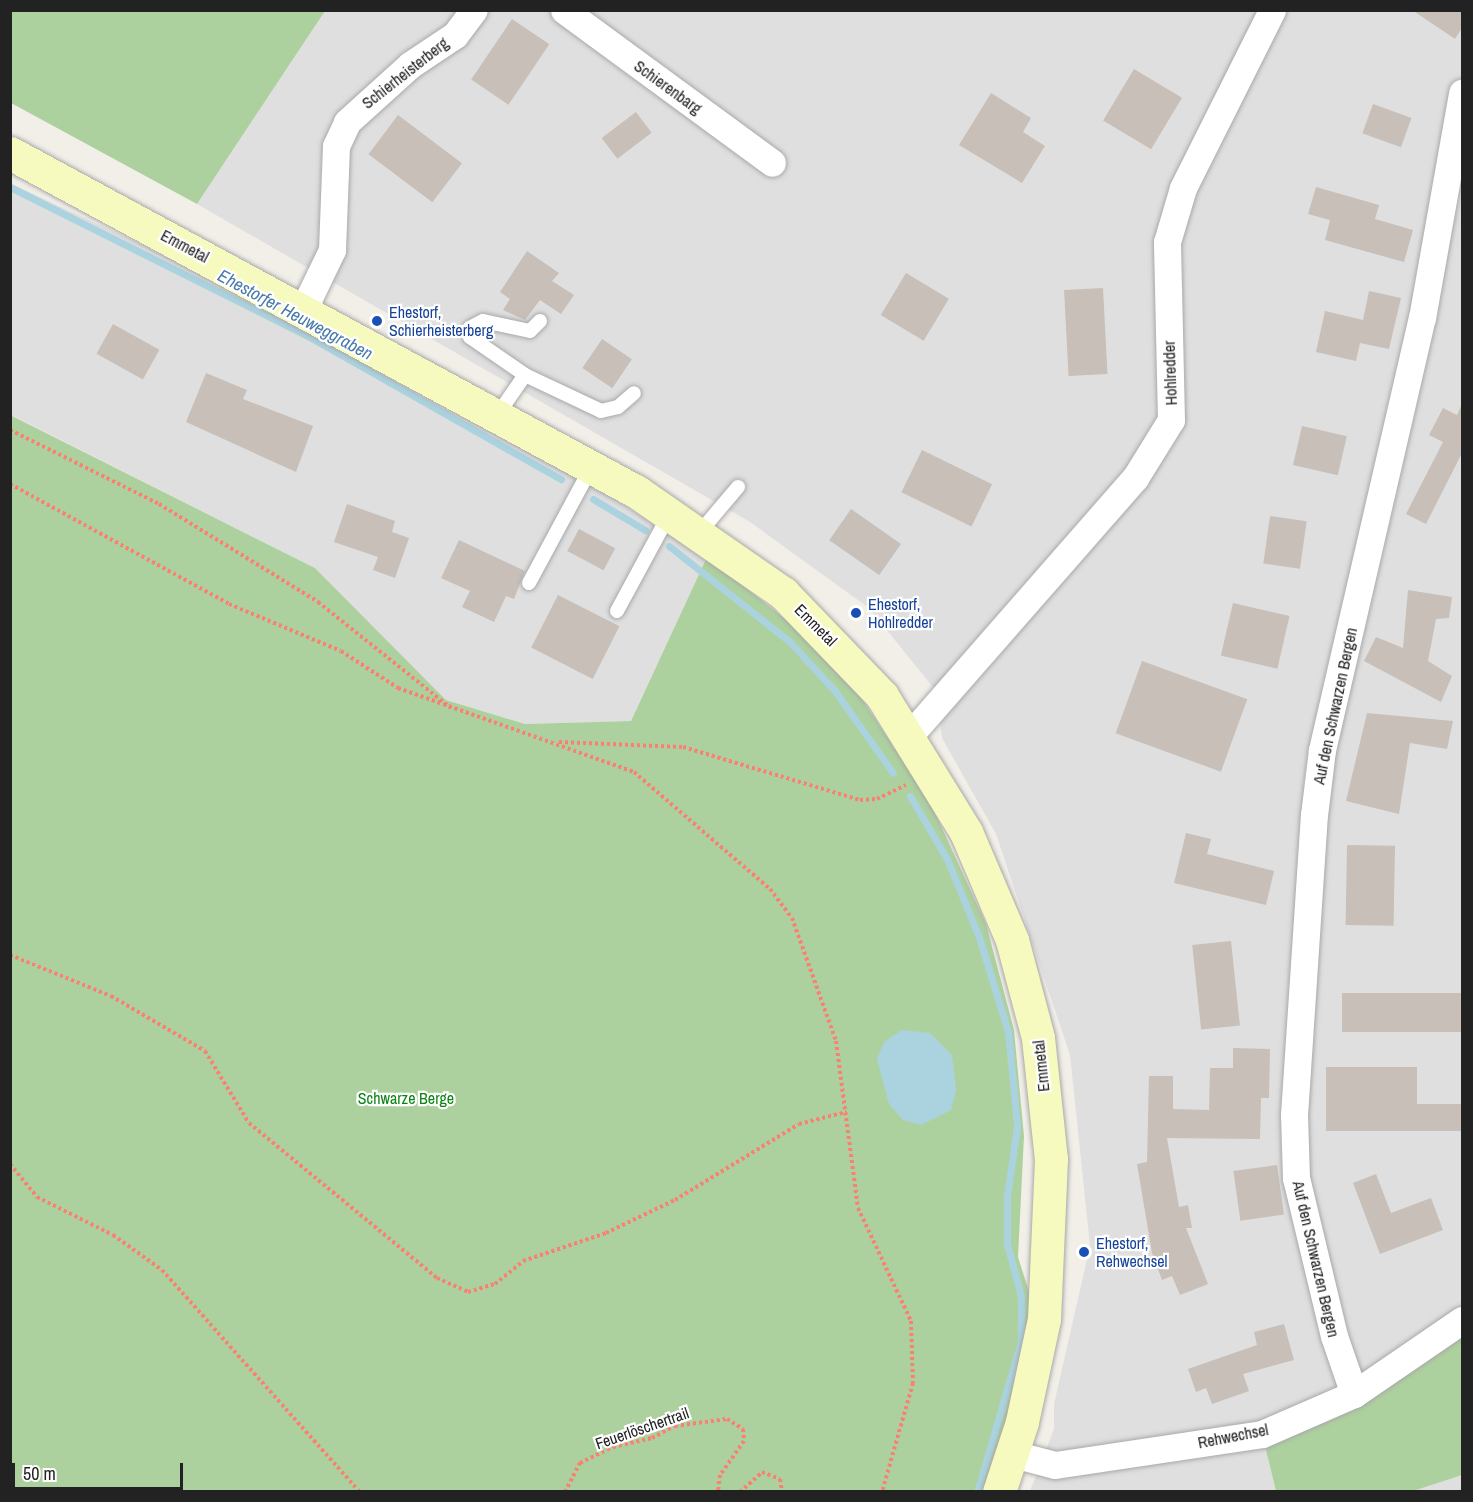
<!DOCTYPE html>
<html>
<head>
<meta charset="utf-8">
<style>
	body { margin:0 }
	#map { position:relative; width:1473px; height:1502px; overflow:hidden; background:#f2efe9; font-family:"Archivo Narrow",sans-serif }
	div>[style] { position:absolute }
	.residential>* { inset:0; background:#e0dfdf }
	.forest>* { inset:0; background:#add19e }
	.water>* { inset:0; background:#aad3df }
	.stream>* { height:7px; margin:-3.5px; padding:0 3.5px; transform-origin:3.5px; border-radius:3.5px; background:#aad3df }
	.building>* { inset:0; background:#c7bfb8; transform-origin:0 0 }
	.path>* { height:4px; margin-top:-2px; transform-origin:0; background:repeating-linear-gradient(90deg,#fa8072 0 3px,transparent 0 6px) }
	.roads { filter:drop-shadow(0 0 2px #a9a9a9) drop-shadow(0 0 2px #a9a9a9) }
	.lane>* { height:14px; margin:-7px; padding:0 7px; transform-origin:7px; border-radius:7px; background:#fff }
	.street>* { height:27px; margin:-13.5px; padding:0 13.5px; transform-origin:13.5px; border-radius:13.5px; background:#fff }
	.secondary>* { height:33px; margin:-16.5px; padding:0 16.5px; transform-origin:16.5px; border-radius:16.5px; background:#f7fabf }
	.dots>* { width:16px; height:16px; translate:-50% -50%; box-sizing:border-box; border:3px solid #fff; border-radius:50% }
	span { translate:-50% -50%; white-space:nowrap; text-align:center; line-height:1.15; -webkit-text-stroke:4.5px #fff; paint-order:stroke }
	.street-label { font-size:16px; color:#222 }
	.transit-label { font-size:16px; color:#164399 }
	.left { translate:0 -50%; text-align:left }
	.park-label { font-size:16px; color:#0c8416 }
	.water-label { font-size:18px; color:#4a7aab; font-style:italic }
	.frame { position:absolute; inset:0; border:12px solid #222; pointer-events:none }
	.scale { position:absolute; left:12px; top:1463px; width:171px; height:27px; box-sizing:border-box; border:3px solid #222; border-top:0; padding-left:8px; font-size:18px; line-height:21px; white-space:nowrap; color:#222; -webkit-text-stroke:4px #fff; paint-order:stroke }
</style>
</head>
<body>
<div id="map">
	<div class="residential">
		<div style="clip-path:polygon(325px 11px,1462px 11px,1462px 1320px,1262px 1434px,1276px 1491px,1030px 1491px,1054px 1429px,1054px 1404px,1090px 1246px,1070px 1055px,996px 834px,942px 738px,936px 691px,869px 608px,750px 522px,197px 204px)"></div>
		<div style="clip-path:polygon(10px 183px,181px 263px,559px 465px,707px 557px,631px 721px,525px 724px,446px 700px,315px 568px,11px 415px)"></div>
		<div style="clip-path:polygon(1462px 1475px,1462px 1491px,1413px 1491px,1412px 1488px)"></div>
	</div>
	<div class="forest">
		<div style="clip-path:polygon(10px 11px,11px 10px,325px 11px,197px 204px,11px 103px)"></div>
		<div style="clip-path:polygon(10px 415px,315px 568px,446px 700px,525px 724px,631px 721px,707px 557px,795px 627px,860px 696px,930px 802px,986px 924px,1014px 1030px,1024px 1136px,1018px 1257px,1032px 1301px,1019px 1388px,985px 1491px,11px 1491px)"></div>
		<div style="clip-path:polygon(1462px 1320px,1462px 1475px,1413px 1491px,1276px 1491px,1262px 1434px)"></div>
	</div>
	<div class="water">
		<div style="clip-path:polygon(902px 1030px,930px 1033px,952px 1055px,956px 1090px,951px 1110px,921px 1125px,903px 1120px,889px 1104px,877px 1059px,884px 1042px)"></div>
	</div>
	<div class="stream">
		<div style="left:10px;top:187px;width:331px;rotate:26.6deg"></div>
		<div style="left:306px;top:335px;width:293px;rotate:29.5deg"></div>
		<div style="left:593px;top:499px;width:61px;rotate:30.8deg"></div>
		<div style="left:669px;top:546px;width:154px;rotate:38.4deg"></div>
		<div style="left:790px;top:642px;width:67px;rotate:47.4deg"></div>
		<div style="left:835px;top:691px;width:100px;rotate:54.7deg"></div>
		<div style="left:910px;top:796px;width:73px;rotate:59.6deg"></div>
		<div style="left:947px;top:859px;width:84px;rotate:67.7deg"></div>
		<div style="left:979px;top:937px;width:99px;rotate:73deg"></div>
		<div style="left:1008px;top:1032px;width:94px;rotate:84.5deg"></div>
		<div style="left:1017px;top:1126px;width:71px;rotate:98.1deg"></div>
		<div style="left:1007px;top:1196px;width:48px;rotate:90deg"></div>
		<div style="left:1007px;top:1244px;width:54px;rotate:74.9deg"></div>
		<div style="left:1021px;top:1296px;width:45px;rotate:90deg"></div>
		<div style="left:1021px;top:1341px;width:157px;rotate:106.2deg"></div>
	</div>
	<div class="building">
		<div style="clip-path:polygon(1412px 10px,1462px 10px,1462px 28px,1455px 39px)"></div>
		<div style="left:512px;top:19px;width:45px;height:73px;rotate:34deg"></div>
		<div style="left:1134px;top:69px;width:56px;height:60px;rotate:31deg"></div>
		<div style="clip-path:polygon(991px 93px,1031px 118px,1023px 132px,1045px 146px,1022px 183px,959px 145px)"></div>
		<div style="left:1373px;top:104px;width:41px;height:31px;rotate:20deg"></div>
		<div style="left:636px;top:112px;width:26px;height:43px;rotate:53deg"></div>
		<div style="left:398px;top:115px;width:80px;height:49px;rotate:37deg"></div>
		<div style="clip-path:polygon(1316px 187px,1379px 205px,1375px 219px,1413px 230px,1404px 262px,1325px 240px,1330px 220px,1308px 214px)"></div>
		<div style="clip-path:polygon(527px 251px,559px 273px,552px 281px,574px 295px,561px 314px,540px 300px,525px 320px,503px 310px,510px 299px,500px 292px)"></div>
		<div style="left:906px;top:273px;width:50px;height:49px;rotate:31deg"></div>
		<div style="left:1103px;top:288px;width:86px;height:39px;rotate:87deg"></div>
		<div style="clip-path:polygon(1369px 291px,1401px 298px,1389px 349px,1360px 343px,1356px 361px,1316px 352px,1325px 311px,1363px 320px)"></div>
		<div style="left:113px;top:324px;width:53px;height:34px;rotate:29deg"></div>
		<div style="left:602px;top:339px;width:36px;height:35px;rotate:34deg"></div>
		<div style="clip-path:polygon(206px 373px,247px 390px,243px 399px,313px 426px,296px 472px,186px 422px)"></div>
		<div style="clip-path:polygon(1462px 404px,1462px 453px,1426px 524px,1406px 514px,1443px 442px,1429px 435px,1443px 408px,1457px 415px)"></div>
		<div style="left:1302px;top:426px;width:46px;height:40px;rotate:13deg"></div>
		<div style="left:922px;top:450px;width:78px;height:47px;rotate:26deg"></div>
		<div style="clip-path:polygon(347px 504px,395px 521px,392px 532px,409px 538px,395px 578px,373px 570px,378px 557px,334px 542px)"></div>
		<div style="left:851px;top:509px;width:61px;height:38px;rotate:35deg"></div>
		<div style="left:1270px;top:516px;width:37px;height:48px;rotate:8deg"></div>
		<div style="left:579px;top:529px;width:41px;height:25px;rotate:28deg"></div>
		<div style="clip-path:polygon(459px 540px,525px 571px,514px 599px,506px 596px,494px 622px,462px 607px,470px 591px,441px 578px)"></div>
		<div style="clip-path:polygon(1408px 590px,1452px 597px,1449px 618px,1436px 619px,1428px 661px,1452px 676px,1441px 702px,1364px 661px,1376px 637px,1403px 648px)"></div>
		<div style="left:558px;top:595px;width:69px;height:59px;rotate:27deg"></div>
		<div style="left:1233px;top:603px;width:58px;height:54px;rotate:13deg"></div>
		<div style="left:1142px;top:661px;width:112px;height:77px;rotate:20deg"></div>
		<div style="clip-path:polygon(1367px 713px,1453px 721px,1447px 749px,1410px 743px,1399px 814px,1346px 801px)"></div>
		<div style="clip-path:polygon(1186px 833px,1211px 839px,1207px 854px,1274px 871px,1266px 905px,1174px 883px)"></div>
		<div style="left:1347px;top:845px;width:48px;height:80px;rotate:1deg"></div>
		<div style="left:1231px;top:941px;width:85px;height:39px;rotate:84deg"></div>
		<div style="left:1342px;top:993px;width:120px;height:39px"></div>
		<div style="clip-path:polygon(1233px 1048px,1270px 1049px,1269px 1098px,1261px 1098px,1260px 1139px,1167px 1138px,1179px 1207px,1188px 1205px,1192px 1228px,1186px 1228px,1208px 1284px,1180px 1295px,1172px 1276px,1162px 1280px,1152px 1253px,1137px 1164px,1147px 1162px,1149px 1076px,1173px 1076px,1173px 1109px,1209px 1110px,1210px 1068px,1233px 1068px)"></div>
		<div style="clip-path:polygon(1326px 1067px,1417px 1067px,1417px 1104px,1462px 1104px,1462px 1131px,1326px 1131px)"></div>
		<div style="left:1277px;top:1165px;width:50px;height:44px;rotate:82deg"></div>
		<div style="clip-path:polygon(1376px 1174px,1391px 1213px,1431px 1198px,1443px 1230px,1380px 1254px,1353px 1183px)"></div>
		<div style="clip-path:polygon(1284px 1324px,1294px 1360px,1243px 1374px,1249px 1391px,1212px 1404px,1206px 1388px,1196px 1392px,1188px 1369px,1257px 1345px,1254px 1332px)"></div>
	</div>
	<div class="path">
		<div style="left:10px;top:430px;width:166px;rotate:26.4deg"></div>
		<div style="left:159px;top:504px;width:187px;rotate:31.6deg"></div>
		<div style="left:318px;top:602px;width:170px;rotate:38.6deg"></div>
		<div style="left:10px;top:484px;width:250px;rotate:28.7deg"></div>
		<div style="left:229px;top:604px;width:121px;rotate:22.8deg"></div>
		<div style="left:341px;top:651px;width:68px;rotate:33deg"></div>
		<div style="left:398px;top:688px;width:251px;rotate:19.6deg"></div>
		<div style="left:634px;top:772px;width:179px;rotate:40.7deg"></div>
		<div style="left:770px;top:889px;width:36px;rotate:53deg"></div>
		<div style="left:792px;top:918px;width:131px;rotate:70.3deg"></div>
		<div style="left:836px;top:1041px;width:168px;rotate:82.5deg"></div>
		<div style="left:858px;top:1208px;width:125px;rotate:64.9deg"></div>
		<div style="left:911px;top:1321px;width:62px;rotate:88.2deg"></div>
		<div style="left:913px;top:1383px;width:113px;rotate:105.9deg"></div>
		<div style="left:559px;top:742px;width:124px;rotate:2.3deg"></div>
		<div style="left:683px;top:747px;width:185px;rotate:16.7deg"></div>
		<div style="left:860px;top:800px;width:17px;rotate:-3deg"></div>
		<div style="left:877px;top:799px;width:32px;rotate:-26deg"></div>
		<div style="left:10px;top:955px;width:109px;rotate:22.1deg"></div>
		<div style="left:111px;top:996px;width:109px;rotate:30.3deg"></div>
		<div style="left:205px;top:1051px;width:84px;rotate:58.6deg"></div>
		<div style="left:249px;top:1123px;width:244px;rotate:39.5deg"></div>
		<div style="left:437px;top:1278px;width:34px;rotate:24deg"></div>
		<div style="left:468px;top:1292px;width:28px;rotate:-17deg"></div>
		<div style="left:495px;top:1284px;width:36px;rotate:-39deg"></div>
		<div style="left:523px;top:1261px;width:88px;rotate:-18.6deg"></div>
		<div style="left:606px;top:1233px;width:76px;rotate:-25.6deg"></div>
		<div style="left:675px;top:1200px;width:145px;rotate:-31.5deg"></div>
		<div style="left:799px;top:1124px;width:49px;rotate:-14.3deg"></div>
		<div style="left:10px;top:1164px;width:43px;rotate:50.7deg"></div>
		<div style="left:37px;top:1197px;width:85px;rotate:26.6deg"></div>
		<div style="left:113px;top:1235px;width:60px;rotate:35.5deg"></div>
		<div style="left:162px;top:1270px;width:297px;rotate:48.3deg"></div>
		<div style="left:565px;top:1492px;width:33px;rotate:-63deg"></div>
		<div style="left:580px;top:1463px;width:37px;rotate:-26deg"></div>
		<div style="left:613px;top:1447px;width:40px;rotate:-13deg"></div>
		<div style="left:652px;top:1438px;width:26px;rotate:-28deg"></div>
		<div style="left:675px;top:1426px;width:52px;rotate:-7.7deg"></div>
		<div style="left:727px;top:1419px;width:19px;rotate:32deg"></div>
		<div style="left:743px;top:1429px;width:12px;rotate:85deg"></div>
		<div style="left:744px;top:1441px;width:42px;rotate:125.2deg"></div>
		<div style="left:720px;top:1475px;width:17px;rotate:97deg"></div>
		<div style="left:740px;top:1492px;width:30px;rotate:-42deg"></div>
		<div style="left:762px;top:1472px;width:19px;rotate:21deg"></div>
		<div style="left:780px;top:1479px;width:13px;rotate:81deg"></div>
	</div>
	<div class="roads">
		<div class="lane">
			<div style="left:540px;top:321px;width:14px;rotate:135deg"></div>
			<div style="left:530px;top:331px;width:48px;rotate:-168deg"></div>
			<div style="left:483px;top:321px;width:15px;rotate:152deg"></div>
			<div style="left:470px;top:328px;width:9px;rotate:90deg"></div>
			<div style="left:470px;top:337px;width:67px;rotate:34.6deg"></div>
			<div style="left:525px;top:375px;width:84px;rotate:25.3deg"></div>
			<div style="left:601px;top:411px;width:17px;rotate:-13deg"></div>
			<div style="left:618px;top:407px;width:21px;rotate:-41deg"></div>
			<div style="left:498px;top:414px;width:47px;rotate:-55.3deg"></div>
			<div style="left:700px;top:532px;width:59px;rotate:-49.8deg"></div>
			<div style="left:529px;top:583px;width:133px;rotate:-61.7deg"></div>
			<div style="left:617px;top:611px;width:109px;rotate:-61.6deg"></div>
		</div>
		<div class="street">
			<div style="left:564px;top:10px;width:258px;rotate:36.3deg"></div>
			<div style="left:303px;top:310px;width:67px;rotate:-64.2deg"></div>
			<div style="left:332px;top:250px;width:104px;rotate:-87.8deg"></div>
			<div style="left:336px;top:146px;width:26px;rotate:-65deg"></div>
			<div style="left:347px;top:122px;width:85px;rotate:-42.1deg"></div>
			<div style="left:410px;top:65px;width:54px;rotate:-33.7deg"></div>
			<div style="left:455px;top:35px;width:31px;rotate:-53deg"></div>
			<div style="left:909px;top:736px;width:343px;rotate:-48.8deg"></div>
			<div style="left:1135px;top:478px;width:68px;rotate:-58.2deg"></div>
			<div style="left:1171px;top:420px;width:178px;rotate:-91.3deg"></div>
			<div style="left:1167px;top:242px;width:56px;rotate:-73.5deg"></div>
			<div style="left:1183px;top:188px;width:199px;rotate:-63.4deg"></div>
			<div style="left:1354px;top:1394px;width:61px;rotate:-109deg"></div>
			<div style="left:1334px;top:1336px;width:163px;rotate:-103.5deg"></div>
			<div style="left:1296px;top:1178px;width:63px;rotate:-91.8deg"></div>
			<div style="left:1294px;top:1115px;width:301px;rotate:-86.2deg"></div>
			<div style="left:1314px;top:815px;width:65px;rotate:-83deg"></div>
			<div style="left:1322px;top:750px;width:443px;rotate:-77deg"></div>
			<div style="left:1422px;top:318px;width:229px;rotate:-79.9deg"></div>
			<div style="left:1013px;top:1454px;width:43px;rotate:14.7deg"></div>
			<div style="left:1055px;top:1465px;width:209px;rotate:-8.5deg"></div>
			<div style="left:1262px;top:1434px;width:100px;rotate:-23.5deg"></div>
			<div style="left:1354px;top:1394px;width:131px;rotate:-34.4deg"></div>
		</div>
		<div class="secondary">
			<div style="left:10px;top:153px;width:713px;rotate:28.4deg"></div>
			<div style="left:637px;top:492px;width:178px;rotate:34.7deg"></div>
			<div style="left:783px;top:593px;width:143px;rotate:46.1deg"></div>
			<div style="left:882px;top:696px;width:160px;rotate:58.3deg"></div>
			<div style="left:966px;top:832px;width:117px;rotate:66.9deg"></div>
			<div style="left:1012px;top:940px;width:101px;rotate:75.1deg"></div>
			<div style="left:1038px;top:1038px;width:122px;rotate:83.9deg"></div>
			<div style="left:1051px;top:1159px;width:160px;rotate:92.5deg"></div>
			<div style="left:1044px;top:1319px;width:105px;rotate:102.1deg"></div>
			<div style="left:1022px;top:1422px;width:74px;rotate:108.2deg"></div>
		</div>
	</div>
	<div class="dots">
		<div style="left:377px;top:321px;background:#1a4fb4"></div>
		<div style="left:856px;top:613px;background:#1a4fb4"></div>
		<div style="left:1084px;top:1252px;background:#1a4fb4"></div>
	</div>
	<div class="street-label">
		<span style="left:405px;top:73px;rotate:-38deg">Schierheisterberg</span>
		<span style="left:668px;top:87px;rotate:36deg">Schierenbarg</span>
		<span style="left:185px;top:246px;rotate:28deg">Emmetal</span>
		<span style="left:1170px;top:373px;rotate:-92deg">Hohlredder</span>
		<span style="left:816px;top:625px;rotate:45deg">Emmetal</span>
		<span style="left:1335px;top:706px;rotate:-78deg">Auf den Schwarzen Bergen</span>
		<span style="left:1041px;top:1066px;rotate:-96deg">Emmetal</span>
		<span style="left:1316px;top:1259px;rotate:77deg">Auf den Schwarzen Bergen</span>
		<span style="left:642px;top:1428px;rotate:-19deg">Feuerlöschertrail</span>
		<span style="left:1233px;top:1436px;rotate:-11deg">Rehwechsel</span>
	</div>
	<div class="transit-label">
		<span class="left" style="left:389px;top:321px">Ehestorf,<br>Schierheisterberg</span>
		<span class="left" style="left:868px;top:613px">Ehestorf,<br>Hohlredder</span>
		<span class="left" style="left:1096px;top:1252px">Ehestorf,<br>Rehwechsel</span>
	</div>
	<div class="park-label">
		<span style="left:406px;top:1098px">Schwarze Berge</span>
	</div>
	<div class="water-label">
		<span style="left:295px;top:315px;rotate:28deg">Ehestorfer Heuweggraben</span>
	</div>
	<div class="frame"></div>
	<div class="scale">50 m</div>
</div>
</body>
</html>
